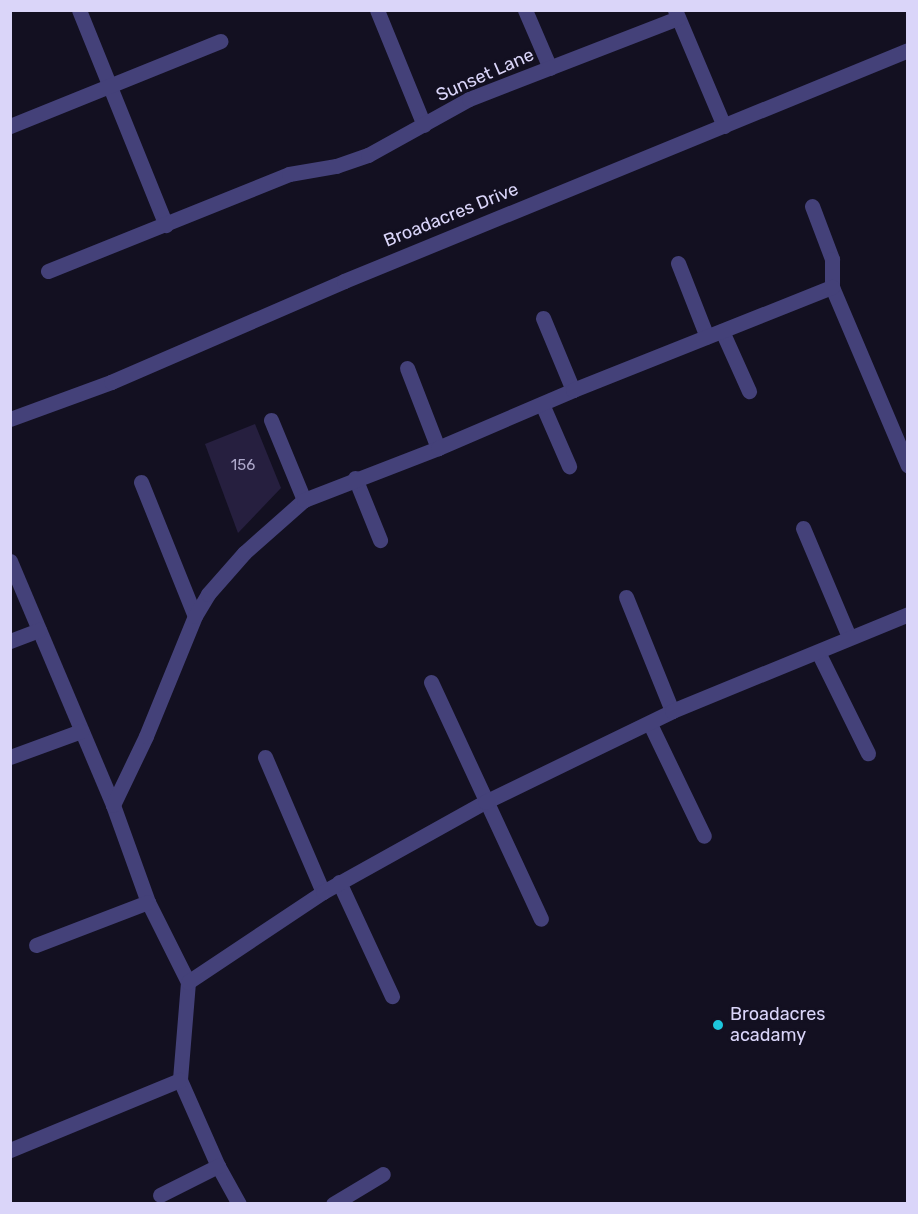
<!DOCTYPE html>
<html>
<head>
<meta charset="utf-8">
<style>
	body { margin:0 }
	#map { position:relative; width:918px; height:1214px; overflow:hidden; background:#131021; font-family:Rubik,sans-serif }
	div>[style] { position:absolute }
	.building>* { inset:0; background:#261f3f }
	.street>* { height:15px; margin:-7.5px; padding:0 7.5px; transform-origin:7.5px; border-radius:7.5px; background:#444179 }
	.dots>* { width:16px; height:16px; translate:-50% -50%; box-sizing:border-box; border:3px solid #131021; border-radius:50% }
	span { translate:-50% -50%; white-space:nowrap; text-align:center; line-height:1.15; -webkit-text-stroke:6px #131021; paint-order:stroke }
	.number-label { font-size:15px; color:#ada8ca }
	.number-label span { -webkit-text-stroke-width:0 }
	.street-label { font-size:18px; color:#dad5f9 }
	.poi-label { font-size:18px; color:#dad5f9 }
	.left { translate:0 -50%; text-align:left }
	.frame { position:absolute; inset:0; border:12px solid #dad5f9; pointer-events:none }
</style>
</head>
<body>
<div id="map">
	<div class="building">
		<div style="clip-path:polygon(255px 424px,281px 488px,238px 533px,205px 444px)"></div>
	</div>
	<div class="street">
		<div style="left:79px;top:10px;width:232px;rotate:68deg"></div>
		<div style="left:377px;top:10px;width:124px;rotate:67.8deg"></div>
		<div style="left:525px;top:10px;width:63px;rotate:66.7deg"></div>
		<div style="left:675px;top:10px;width:126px;rotate:67.1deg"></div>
		<div style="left:10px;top:126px;width:227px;rotate:-22deg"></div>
		<div style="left:812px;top:206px;width:57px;rotate:69.3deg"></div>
		<div style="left:832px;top:259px;width:28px;rotate:90deg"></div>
		<div style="left:832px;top:287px;width:194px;rotate:67deg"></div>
		<div style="left:678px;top:263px;width:79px;rotate:68.6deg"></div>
		<div style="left:48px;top:271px;width:260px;rotate:-21.9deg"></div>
		<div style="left:289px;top:174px;width:48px;rotate:-9.7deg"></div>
		<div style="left:336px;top:166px;width:34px;rotate:-19deg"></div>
		<div style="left:368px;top:155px;width:115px;rotate:-29deg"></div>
		<div style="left:469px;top:99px;width:224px;rotate:-21.2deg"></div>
		<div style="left:543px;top:318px;width:78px;rotate:67.4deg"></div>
		<div style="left:722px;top:331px;width:66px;rotate:65.8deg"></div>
		<div style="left:407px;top:368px;width:86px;rotate:68.8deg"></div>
		<div style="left:542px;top:404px;width:68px;rotate:66.5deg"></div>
		<div style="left:10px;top:419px;width:108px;rotate:-20.1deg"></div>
		<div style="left:111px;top:382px;width:254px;rotate:-23.4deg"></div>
		<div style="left:344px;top:281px;width:609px;rotate:-22.27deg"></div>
		<div style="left:271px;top:420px;width:87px;rotate:67.6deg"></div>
		<div style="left:355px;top:478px;width:67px;rotate:68deg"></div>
		<div style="left:141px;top:482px;width:144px;rotate:68.1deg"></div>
		<div style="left:803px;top:528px;width:118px;rotate:67.1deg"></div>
		<div style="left:10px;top:561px;width:265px;rotate:67.1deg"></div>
		<div style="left:113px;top:805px;width:103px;rotate:70.2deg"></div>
		<div style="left:148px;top:902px;width:89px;rotate:63.4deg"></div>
		<div style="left:188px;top:982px;width:98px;rotate:94.7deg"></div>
		<div style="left:180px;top:1080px;width:94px;rotate:66.2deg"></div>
		<div style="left:218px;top:1166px;width:43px;rotate:61.1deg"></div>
		<div style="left:626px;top:597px;width:123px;rotate:68deg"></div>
		<div style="left:10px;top:641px;width:31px;rotate:-21deg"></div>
		<div style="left:818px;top:652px;width:113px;rotate:63.7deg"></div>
		<div style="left:431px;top:682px;width:261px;rotate:65.1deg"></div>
		<div style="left:650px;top:724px;width:124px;rotate:64.3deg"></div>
		<div style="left:10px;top:757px;width:76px;rotate:-20.1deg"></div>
		<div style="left:265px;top:757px;width:147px;rotate:66.8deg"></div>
		<div style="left:113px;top:805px;width:76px;rotate:-64.4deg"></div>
		<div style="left:146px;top:736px;width:130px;rotate:-67.8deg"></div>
		<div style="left:195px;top:616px;width:26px;rotate:-59deg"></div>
		<div style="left:208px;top:594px;width:55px;rotate:-48.7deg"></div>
		<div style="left:244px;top:553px;width:80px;rotate:-41.5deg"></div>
		<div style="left:304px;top:500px;width:144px;rotate:-21.2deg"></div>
		<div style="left:438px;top:448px;width:147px;rotate:-23.2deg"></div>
		<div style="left:573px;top:390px;width:279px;rotate:-21.7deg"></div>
		<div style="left:339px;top:882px;width:126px;rotate:65.1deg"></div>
		<div style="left:36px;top:945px;width:120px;rotate:-21deg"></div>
		<div style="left:188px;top:982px;width:162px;rotate:-33.7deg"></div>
		<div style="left:323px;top:892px;width:185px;rotate:-29.1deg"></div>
		<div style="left:485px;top:802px;width:208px;rotate:-25.9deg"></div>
		<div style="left:672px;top:711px;width:255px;rotate:-22.3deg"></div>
		<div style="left:10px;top:1150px;width:184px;rotate:-22.4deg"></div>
		<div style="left:160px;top:1195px;width:65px;rotate:-26.6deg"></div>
		<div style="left:333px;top:1204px;width:58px;rotate:-31deg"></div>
	</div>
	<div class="dots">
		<div style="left:718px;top:1025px;background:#1dc7dd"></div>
	</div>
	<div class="number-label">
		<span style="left:243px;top:466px">156</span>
	</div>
	<div class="street-label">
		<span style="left:485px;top:75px;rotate:-24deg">Sunset Lane</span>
		<span style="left:451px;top:215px;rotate:-22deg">Broadacres Drive</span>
	</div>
	<div class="poi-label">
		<span class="left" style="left:730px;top:1025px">Broadacres<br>acadamy</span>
	</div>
	<div class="frame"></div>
</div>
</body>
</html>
